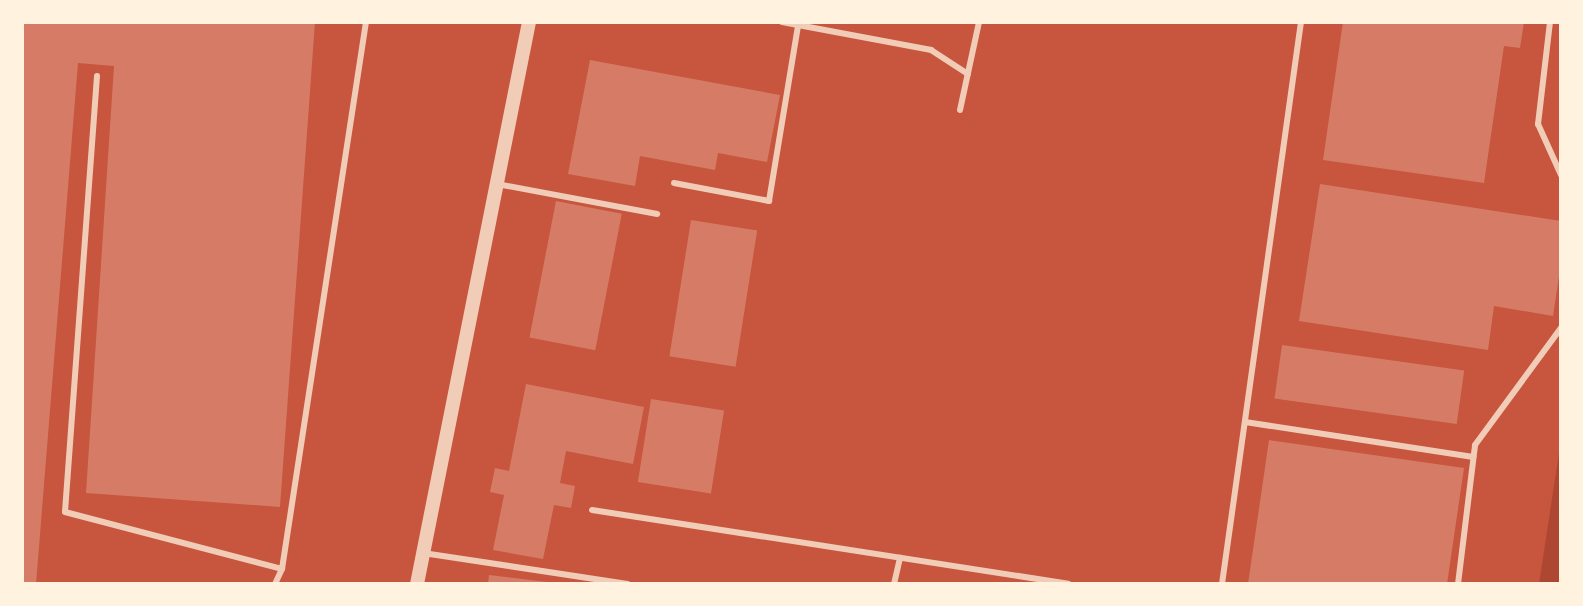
<!DOCTYPE html>
<html>
<head>
<meta charset="utf-8">
<style>
	body { margin:0 }
	#map { position:relative; width:1583px; height:606px; overflow:hidden; background:#c8553d; font-family:Roboto,sans-serif }
	div>[style] { position:absolute }
	.green>* { inset:0; background:#ae4732 }
	.building>* { inset:0; background:#d67c66; transform-origin:0 0 }
	.service>* { height:6px; margin:-3px; padding:0 3px; transform-origin:3px; border-radius:3px; background:#f1ccb7 }
	.tertiary>* { height:14px; margin:-7px; padding:0 7px; transform-origin:7px; border-radius:7px; background:#f1ccb7 }
	span { translate:-50% -50%; white-space:nowrap; text-align:center; line-height:1.15; -webkit-text-stroke:8px #fff3e0; paint-order:stroke }
	.frame { position:absolute; inset:0; border:24px solid #fff3e0; pointer-events:none }
</style>
</head>
<body>
<div id="map">
	<div class="green">
		<div style="clip-path:polygon(1561px 440px,1561px 584px,1539px 584px)"></div>
	</div>
	<div class="building">
		<div style="clip-path:polygon(22px 22px,315px 22px,280px 507px,86px 493px,114px 66px,78px 63px,36px 584px,22px 584px)"></div>
		<div style="clip-path:polygon(1343px 22px,1524px 22px,1520px 48px,1504px 46px,1484px 183px,1323px 160px)"></div>
		<div style="clip-path:polygon(590px 60px,780px 95px,767px 162px,718px 153px,715px 170px,640px 156px,635px 186px,568px 174px)"></div>
		<div style="clip-path:polygon(1320px 184px,1561px 221px,1561px 263px,1553px 316px,1494px 306px,1488px 350px,1299px 321px)"></div>
		<div style="left:556px;top:201px;width:67px;height:139px;rotate:11deg"></div>
		<div style="left:691px;top:220px;width:67px;height:138px;rotate:9deg"></div>
		<div style="left:1282px;top:345px;width:184px;height:54px;rotate:8deg"></div>
		<div style="clip-path:polygon(526px 384px,644px 407px,633px 464px,566px 451px,560px 483px,575px 486px,571px 508px,554px 505px,543px 559px,493px 550px,504px 495px,490px 492px,495px 468px,509px 471px)"></div>
		<div style="left:651px;top:399px;width:74px;height:84px;rotate:9deg"></div>
		<div style="clip-path:polygon(1269px 440px,1464px 468px,1447px 584px,1248px 584px)"></div>
		<div style="clip-path:polygon(489px 575px,547px 582px,547px 584px,488px 584px)"></div>
	</div>
	<div class="service">
		<div style="left:782px;top:22px;width:152px;rotate:10.6deg"></div>
		<div style="left:931px;top:50px;width:44px;rotate:33deg"></div>
		<div style="left:1550px;top:22px;width:103px;rotate:96.7deg"></div>
		<div style="left:1538px;top:124px;width:56px;rotate:65.7deg"></div>
		<div style="left:97px;top:76px;width:437px;rotate:94.2deg"></div>
		<div style="left:65px;top:512px;width:224px;rotate:14.7deg"></div>
		<div style="left:960px;top:110px;width:90px;rotate:-77.8deg"></div>
		<div style="left:674px;top:183px;width:97px;rotate:10.7deg"></div>
		<div style="left:769px;top:201px;width:178px;rotate:-80.6deg"></div>
		<div style="left:497px;top:184px;width:163px;rotate:10.6deg"></div>
		<div style="left:1245px;top:422px;width:231px;rotate:8.7deg"></div>
		<div style="left:592px;top:510px;width:482px;rotate:8.8deg"></div>
		<div style="left:423px;top:553px;width:207px;rotate:8.6deg"></div>
		<div style="left:275px;top:584px;width:17px;rotate:-65deg"></div>
		<div style="left:282px;top:569px;width:553px;rotate:-81.27deg"></div>
		<div style="left:894px;top:584px;width:27px;rotate:-77deg"></div>
		<div style="left:1222px;top:584px;width:568px;rotate:-82deg"></div>
		<div style="left:1458px;top:584px;width:140px;rotate:-83deg"></div>
		<div style="left:1475px;top:445px;width:145px;rotate:-53.7deg"></div>
	</div>
	<div class="tertiary">
		<div style="left:417px;top:584px;width:573px;rotate:-78.73deg"></div>
	</div>
	<div class="frame"></div>
</div>
</body>
</html>
